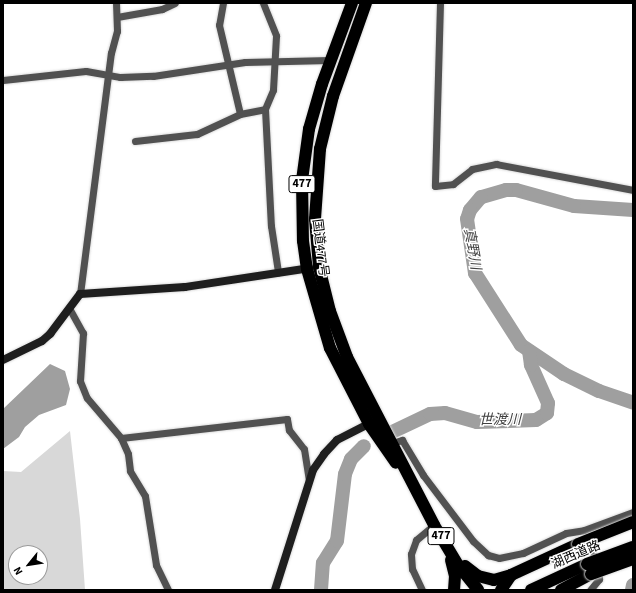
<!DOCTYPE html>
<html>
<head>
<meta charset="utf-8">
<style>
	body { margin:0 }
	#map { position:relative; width:636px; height:593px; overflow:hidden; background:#fff; font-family:"Source Sans 3","Noto Sans JP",sans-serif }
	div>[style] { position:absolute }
	.green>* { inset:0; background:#d8d8d8 }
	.water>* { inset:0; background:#9f9f9f }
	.river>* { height:14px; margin:-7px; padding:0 7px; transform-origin:7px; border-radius:7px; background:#9f9f9f }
	.roads { filter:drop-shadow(0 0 1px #dbdbdb) drop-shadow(0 0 1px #dbdbdb) }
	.street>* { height:7px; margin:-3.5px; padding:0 3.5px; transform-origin:3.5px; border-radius:3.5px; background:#515151 }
	.secondary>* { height:8px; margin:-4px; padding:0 4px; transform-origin:4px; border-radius:4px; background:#1e1e1e }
	.highway>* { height:12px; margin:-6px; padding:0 6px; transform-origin:6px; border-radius:6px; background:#000 }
	.bridges { filter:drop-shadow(0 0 1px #dbdbdb) drop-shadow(0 0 1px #dbdbdb) }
	.highway-bridge>* { height:12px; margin:-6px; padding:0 6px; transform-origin:6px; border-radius:6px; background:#000 }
	span { translate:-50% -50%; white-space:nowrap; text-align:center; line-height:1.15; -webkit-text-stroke:3px #fff; paint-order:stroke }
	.shield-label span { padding:1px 3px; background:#fff; border:1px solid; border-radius:3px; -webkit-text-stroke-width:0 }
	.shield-label { font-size:12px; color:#000; font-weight:700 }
	.street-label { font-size:13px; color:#000 }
	.water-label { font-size:14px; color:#404040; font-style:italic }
	.frame { position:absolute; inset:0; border:4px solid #000; pointer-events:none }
	.north { position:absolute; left:8px; top:545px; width:40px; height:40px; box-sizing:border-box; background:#fff; border:1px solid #999; border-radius:50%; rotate:240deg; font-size:11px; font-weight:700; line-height:16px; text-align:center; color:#000 }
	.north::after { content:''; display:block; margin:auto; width:14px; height:18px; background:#000; clip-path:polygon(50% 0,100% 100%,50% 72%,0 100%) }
</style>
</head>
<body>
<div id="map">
	<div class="green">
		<div style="clip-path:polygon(evenodd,70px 431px,80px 519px,85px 590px,3px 590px,3px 471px,21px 472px,70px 431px,16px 553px,40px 553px,40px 577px,16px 577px,16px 553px)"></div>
	</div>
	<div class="water">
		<div style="clip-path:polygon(50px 364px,65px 371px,70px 389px,66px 405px,39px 415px,25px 427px,19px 437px,3px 449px,3px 409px)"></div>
	</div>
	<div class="river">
		<div style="left:633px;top:210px;width:59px;rotate:-176.1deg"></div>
		<div style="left:574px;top:206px;width:60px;rotate:-164.6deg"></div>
		<div style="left:516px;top:190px;width:10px;rotate:180deg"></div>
		<div style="left:506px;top:190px;width:26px;rotate:164deg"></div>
		<div style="left:481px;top:197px;width:17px;rotate:130deg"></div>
		<div style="left:470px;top:210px;width:9px;rotate:108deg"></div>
		<div style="left:467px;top:219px;width:55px;rotate:81.6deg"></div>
		<div style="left:475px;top:273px;width:85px;rotate:57.4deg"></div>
		<div style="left:521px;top:345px;width:52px;rotate:34deg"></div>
		<div style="left:564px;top:374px;width:39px;rotate:26deg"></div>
		<div style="left:599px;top:391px;width:36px;rotate:19deg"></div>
		<div style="left:390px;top:433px;width:44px;rotate:-25.4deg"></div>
		<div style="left:430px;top:414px;width:15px;rotate:-4deg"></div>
		<div style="left:445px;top:413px;width:33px;rotate:16deg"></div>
		<div style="left:477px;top:422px;width:59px;rotate:-1.9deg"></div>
		<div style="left:536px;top:420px;width:13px;rotate:-32deg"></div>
		<div style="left:547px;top:413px;width:10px;rotate:-84deg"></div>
		<div style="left:548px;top:403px;width:42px;rotate:-114.1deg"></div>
		<div style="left:531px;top:365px;width:14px;rotate:-98deg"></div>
		<div style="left:321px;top:590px;width:27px;rotate:-86deg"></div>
		<div style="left:323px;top:563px;width:26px;rotate:-58deg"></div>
		<div style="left:337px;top:541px;width:67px;rotate:-83.2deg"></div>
		<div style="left:345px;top:474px;width:16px;rotate:-68deg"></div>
		<div style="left:351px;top:459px;width:18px;rotate:-45deg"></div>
		<div style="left:632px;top:590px;width:5px;rotate:-79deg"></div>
	</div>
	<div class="roads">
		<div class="street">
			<div style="left:223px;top:3px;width:22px;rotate:100deg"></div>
			<div style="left:219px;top:25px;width:91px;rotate:76.7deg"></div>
			<div style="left:263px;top:3px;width:35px;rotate:68deg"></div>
			<div style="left:276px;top:36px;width:54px;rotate:93.2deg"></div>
			<div style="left:273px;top:90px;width:21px;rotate:113deg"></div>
			<div style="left:265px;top:109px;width:117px;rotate:87.1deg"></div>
			<div style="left:271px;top:226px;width:47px;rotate:81.3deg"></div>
			<div style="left:440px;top:3px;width:183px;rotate:91.6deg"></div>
			<div style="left:435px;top:186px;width:18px;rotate:-6deg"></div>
			<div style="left:453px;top:184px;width:24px;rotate:-38deg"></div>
			<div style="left:472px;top:169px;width:25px;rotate:-12deg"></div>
			<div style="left:496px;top:164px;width:139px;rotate:10.7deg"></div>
			<div style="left:117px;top:17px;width:46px;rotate:-10.1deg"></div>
			<div style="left:162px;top:9px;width:14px;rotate:-25deg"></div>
			<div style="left:3px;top:80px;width:83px;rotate:-6.2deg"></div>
			<div style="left:86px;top:71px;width:35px;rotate:10deg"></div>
			<div style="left:120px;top:77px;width:33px;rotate:-2deg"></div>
			<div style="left:153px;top:76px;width:93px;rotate:-8.7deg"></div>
			<div style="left:245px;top:62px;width:85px;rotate:-1.3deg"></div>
			<div style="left:135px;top:141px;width:62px;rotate:-6.4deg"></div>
			<div style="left:197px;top:134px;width:47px;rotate:-24.9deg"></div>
			<div style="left:240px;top:114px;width:25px;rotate:-11deg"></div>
			<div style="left:80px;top:294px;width:243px;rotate:-82.7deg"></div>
			<div style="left:111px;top:53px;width:23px;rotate:-75deg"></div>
			<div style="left:117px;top:31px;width:28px;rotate:-92deg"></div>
			<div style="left:69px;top:308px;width:29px;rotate:61deg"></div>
			<div style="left:83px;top:333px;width:48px;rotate:93.6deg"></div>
			<div style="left:80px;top:381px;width:18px;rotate:68deg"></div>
			<div style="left:87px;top:398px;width:52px;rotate:49.6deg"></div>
			<div style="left:121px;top:438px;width:17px;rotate:66deg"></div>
			<div style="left:128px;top:454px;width:17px;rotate:83deg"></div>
			<div style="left:130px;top:471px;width:29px;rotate:59deg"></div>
			<div style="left:145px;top:496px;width:70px;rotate:80.9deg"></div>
			<div style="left:156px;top:565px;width:28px;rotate:64deg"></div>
			<div style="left:121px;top:438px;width:167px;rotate:-6.5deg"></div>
			<div style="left:287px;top:419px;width:11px;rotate:80deg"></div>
			<div style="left:289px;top:430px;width:24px;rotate:52deg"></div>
			<div style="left:304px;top:449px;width:32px;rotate:81deg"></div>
			<div style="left:389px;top:444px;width:14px;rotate:-17deg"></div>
			<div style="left:402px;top:440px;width:41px;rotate:59deg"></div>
			<div style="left:423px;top:475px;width:83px;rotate:52.9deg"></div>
			<div style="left:473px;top:541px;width:21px;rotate:43deg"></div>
			<div style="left:488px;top:555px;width:11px;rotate:15deg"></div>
			<div style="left:499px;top:558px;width:25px;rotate:-12deg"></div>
			<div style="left:523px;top:553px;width:47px;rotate:-24.9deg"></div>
			<div style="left:566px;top:533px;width:18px;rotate:-9deg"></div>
			<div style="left:584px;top:530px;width:52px;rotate:-20.2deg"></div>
			<div style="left:587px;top:538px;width:32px;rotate:68deg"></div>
			<div style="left:599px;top:568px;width:11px;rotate:90deg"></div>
			<div style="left:599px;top:579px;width:14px;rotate:129deg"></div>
			<div style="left:422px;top:590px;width:23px;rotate:-115deg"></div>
			<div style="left:412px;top:569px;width:15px;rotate:-94deg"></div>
			<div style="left:411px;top:554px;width:15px;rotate:-70deg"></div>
			<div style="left:416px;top:540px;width:23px;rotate:-40deg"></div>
		</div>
		<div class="secondary">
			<div style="left:3px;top:360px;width:43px;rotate:-26deg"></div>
			<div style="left:42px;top:341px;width:11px;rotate:-41deg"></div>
			<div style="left:50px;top:334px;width:50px;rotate:-53.1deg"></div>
			<div style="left:80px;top:294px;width:105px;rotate:-3.8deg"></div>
			<div style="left:185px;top:287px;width:126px;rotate:-8.6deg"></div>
			<div style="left:275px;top:590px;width:126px;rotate:-72.4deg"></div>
			<div style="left:313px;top:470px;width:19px;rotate:-55deg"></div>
			<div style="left:324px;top:454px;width:19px;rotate:-47deg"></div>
			<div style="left:337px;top:440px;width:36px;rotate:-27deg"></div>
		</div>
		<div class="highway">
			<div style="left:352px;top:3px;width:86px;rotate:110.3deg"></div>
			<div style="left:322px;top:84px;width:47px;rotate:106.1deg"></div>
			<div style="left:309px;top:129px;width:51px;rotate:97.8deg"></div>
			<div style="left:302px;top:180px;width:61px;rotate:89.1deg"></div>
			<div style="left:303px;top:241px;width:28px;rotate:82deg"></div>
			<div style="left:307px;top:269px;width:82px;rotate:73.8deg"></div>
			<div style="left:330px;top:348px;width:85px;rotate:62.8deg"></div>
			<div style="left:369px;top:424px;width:47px;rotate:55.3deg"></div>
			<div style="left:366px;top:3px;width:99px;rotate:109.5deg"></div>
			<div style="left:333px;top:96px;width:55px;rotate:103.8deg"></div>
			<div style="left:320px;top:149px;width:70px;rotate:94.1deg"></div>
			<div style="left:315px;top:219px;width:48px;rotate:85.2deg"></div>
			<div style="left:319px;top:267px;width:45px;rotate:76deg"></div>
			<div style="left:330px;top:311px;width:49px;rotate:69.7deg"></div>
			<div style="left:347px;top:357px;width:189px;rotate:62.6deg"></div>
			<div style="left:434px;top:525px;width:47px;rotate:59deg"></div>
			<div style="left:458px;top:565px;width:32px;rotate:51deg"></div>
			<div style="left:451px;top:560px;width:16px;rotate:76deg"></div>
			<div style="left:455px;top:576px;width:14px;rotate:94deg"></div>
			<div style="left:465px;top:566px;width:16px;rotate:38deg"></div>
			<div style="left:478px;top:576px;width:16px;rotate:14deg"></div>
			<div style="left:494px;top:580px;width:18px;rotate:-16deg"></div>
			<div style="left:511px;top:575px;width:74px;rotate:-24.8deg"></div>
			<div style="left:501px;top:590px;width:18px;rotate:-56deg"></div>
			<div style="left:531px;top:590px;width:62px;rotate:-24.9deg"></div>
			<div style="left:561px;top:590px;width:34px;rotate:-28deg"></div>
		</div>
	</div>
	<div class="bridges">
		<div class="highway-bridge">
			<div style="left:578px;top:544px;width:59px;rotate:-21.8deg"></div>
			<div style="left:587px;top:564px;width:49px;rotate:-20.3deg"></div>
			<div style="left:591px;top:574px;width:45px;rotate:-19.7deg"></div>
		</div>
	</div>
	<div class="shield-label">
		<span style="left:302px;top:184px">477</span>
		<span style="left:441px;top:536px">477</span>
	</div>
	<div class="street-label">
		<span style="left:320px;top:248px;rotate:83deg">国道477号</span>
		<span style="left:576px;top:555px;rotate:-23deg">湖西道路</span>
	</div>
	<div class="water-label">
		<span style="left:472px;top:249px;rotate:80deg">真野川</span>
		<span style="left:500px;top:420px">世渡川</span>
	</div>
	<div class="frame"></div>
	<div class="north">N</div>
</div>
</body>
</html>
